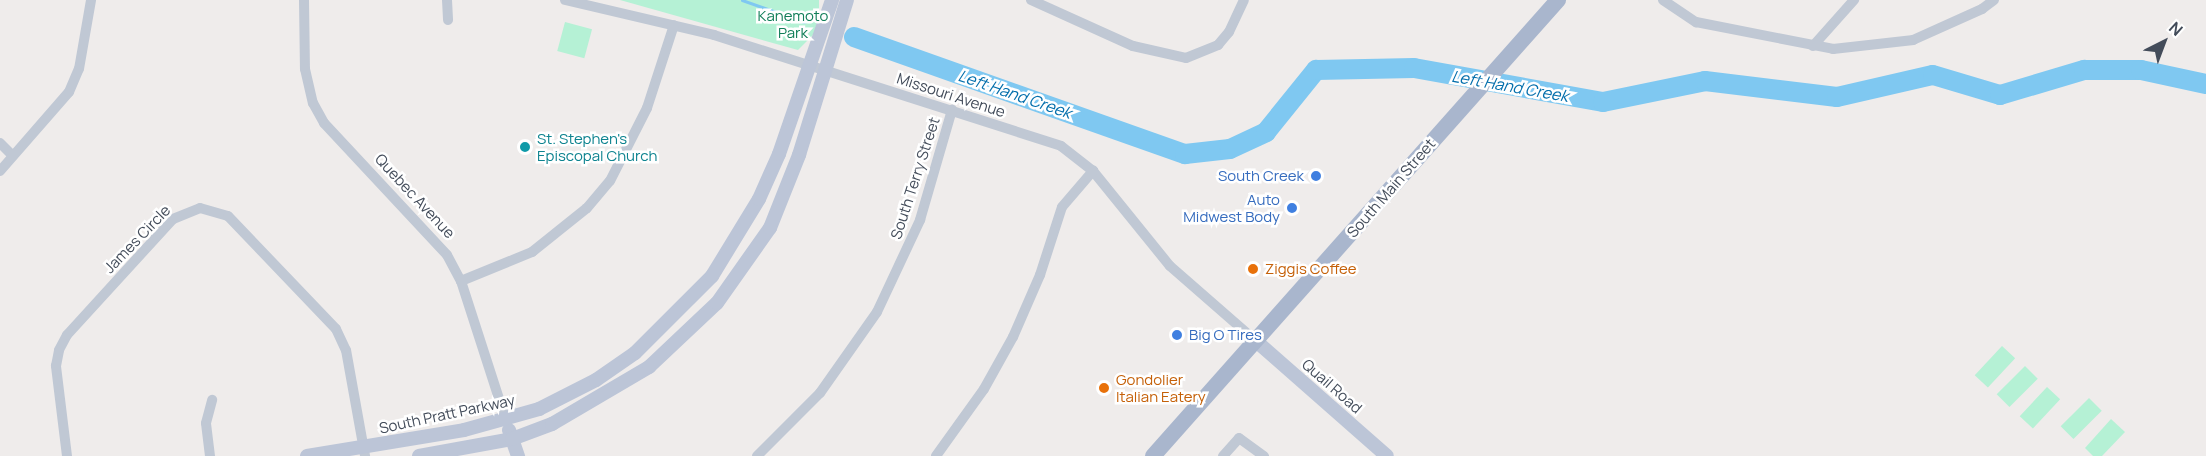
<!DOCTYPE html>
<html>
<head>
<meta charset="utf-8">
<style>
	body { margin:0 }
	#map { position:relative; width:2206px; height:456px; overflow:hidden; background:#efeceb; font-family:Manrope,sans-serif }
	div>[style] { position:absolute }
	.green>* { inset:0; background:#b5f1d5; transform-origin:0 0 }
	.stream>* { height:3px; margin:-1.5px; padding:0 1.5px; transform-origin:1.5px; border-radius:1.5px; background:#7fc8f1 }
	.river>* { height:20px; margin:-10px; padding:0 10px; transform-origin:10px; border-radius:10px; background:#7fc8f1 }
	.street>* { height:10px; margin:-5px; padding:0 5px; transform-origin:5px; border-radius:5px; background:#c0c8d4 }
	.secondary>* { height:14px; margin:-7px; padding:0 7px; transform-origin:7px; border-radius:7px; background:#bcc5d7 }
	.primary>* { height:16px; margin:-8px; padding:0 8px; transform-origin:8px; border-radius:8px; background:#a9b6cd }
	.dots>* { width:16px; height:16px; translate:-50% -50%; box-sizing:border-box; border:3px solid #fff; border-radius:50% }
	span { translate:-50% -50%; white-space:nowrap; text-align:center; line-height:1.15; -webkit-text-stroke:5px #fff; paint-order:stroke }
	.park-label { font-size:15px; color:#117e58 }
	.street-label { font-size:15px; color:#434c5a }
	.culture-label { font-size:15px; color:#0d838f }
	.left { translate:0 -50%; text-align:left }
	.shop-label { font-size:15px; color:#366cbe }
	.right { translate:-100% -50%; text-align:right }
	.food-label { font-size:15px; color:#c56008 }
	.water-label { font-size:16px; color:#046fac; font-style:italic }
	.north { position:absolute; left:2134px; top:12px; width:60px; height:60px; -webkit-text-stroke:4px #fff; paint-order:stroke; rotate:42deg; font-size:16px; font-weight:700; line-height:24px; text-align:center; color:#434c5a }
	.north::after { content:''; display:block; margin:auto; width:21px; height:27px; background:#434c5a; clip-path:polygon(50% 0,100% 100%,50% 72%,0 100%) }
</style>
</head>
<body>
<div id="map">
	<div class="green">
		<div style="clip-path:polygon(620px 0,819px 0,819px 14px,814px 34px,798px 50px)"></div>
		<div style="left:565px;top:22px;width:28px;height:30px;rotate:15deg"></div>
		<div style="left:2002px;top:346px;width:18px;height:40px;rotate:43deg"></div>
		<div style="left:2025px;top:366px;width:18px;height:40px;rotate:45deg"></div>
		<div style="left:2047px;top:387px;width:18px;height:40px;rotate:43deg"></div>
		<div style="left:2089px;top:398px;width:18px;height:40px;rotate:45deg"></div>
		<div style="clip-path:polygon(2111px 419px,2125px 432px,2102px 456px,2093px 456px,2085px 448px)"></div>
	</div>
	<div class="stream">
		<div style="left:742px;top:0;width:66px;rotate:19.5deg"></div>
	</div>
	<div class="river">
		<div style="left:854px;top:37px;width:351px;rotate:19.5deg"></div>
		<div style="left:1185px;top:154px;width:45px;rotate:-6.3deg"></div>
		<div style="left:1230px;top:149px;width:40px;rotate:-25deg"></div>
		<div style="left:1266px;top:132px;width:80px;rotate:-51.1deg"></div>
		<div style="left:1316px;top:70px;width:98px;rotate:-1.2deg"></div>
		<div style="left:1414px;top:68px;width:192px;rotate:10.2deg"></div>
		<div style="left:1603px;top:102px;width:104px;rotate:-11.6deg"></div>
		<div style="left:1705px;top:81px;width:133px;rotate:6.9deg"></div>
		<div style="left:1837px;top:97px;width:98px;rotate:-12.9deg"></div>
		<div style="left:1933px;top:75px;width:70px;rotate:16.6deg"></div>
		<div style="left:2000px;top:95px;width:88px;rotate:-16.6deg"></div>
		<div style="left:2084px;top:70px;width:57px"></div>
		<div style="left:2141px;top:70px;width:66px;rotate:12.2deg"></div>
	</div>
	<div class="street">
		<div style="left:304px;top:0;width:69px;rotate:89.2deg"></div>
		<div style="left:305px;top:69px;width:35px;rotate:77deg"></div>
		<div style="left:313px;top:103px;width:23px;rotate:61deg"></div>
		<div style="left:324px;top:123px;width:180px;rotate:47deg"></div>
		<div style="left:447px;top:255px;width:30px;rotate:62deg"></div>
		<div style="left:461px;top:281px;width:146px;rotate:72.1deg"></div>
		<div style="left:447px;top:0;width:20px;rotate:87deg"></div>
		<div style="left:565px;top:0;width:153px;rotate:13.2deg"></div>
		<div style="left:714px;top:35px;width:364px;rotate:17.7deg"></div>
		<div style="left:1061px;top:146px;width:41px;rotate:38deg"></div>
		<div style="left:1093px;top:171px;width:122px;rotate:51deg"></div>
		<div style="left:1170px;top:266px;width:114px;rotate:41.1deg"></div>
		<div style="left:1031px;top:0;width:112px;rotate:24.3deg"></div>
		<div style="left:1133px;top:46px;width:54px;rotate:12.8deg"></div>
		<div style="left:1186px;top:58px;width:35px;rotate:-22deg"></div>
		<div style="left:1218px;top:45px;width:17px;rotate:-50deg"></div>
		<div style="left:1229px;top:32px;width:35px;rotate:-65deg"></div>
		<div style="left:1663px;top:0;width:40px;rotate:34deg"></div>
		<div style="left:1696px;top:22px;width:140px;rotate:11.1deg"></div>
		<div style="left:1833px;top:49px;width:81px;rotate:-6.4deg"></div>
		<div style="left:1913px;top:40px;width:76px;rotate:-24.2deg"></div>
		<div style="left:1982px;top:9px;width:15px;rotate:-37deg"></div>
		<div style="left:1813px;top:46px;width:62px;rotate:-48.3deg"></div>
		<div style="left:0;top:143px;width:18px;rotate:45deg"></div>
		<div style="left:0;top:171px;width:105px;rotate:-48.9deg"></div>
		<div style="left:69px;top:92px;width:25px;rotate:-67deg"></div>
		<div style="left:79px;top:69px;width:70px;rotate:-80.1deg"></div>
		<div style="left:461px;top:281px;width:77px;rotate:-22.2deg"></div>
		<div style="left:532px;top:252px;width:70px;rotate:-38.7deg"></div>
		<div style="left:587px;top:208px;width:35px;rotate:-50deg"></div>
		<div style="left:610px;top:181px;width:82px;rotate:-63.1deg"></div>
		<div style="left:647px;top:108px;width:87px;rotate:-72deg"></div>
		<div style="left:67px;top:456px;width:91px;rotate:-97deg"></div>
		<div style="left:56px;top:366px;width:16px;rotate:-79deg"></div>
		<div style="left:59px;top:350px;width:17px;rotate:-62deg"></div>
		<div style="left:67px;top:335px;width:157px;rotate:-47.6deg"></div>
		<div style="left:173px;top:219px;width:29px;rotate:-22deg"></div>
		<div style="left:200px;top:208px;width:29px;rotate:16deg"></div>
		<div style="left:228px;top:216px;width:156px;rotate:46.3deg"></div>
		<div style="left:336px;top:329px;width:23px;rotate:65deg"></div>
		<div style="left:346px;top:350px;width:108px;rotate:79.8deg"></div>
		<div style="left:210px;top:456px;width:33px;rotate:-97deg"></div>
		<div style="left:206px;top:423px;width:24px;rotate:-75deg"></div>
		<div style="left:757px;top:456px;width:89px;rotate:-45deg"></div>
		<div style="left:820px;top:393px;width:99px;rotate:-54.9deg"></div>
		<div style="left:877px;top:312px;width:102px;rotate:-64.9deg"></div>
		<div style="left:920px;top:220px;width:115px;rotate:-73.8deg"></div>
		<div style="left:936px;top:456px;width:82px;rotate:-54.4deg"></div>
		<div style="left:984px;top:389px;width:60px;rotate:-60.9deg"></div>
		<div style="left:1013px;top:337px;width:68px;rotate:-66.5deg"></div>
		<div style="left:1040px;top:275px;width:71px;rotate:-72.1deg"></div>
		<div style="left:1062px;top:207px;width:48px;rotate:-49.3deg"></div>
		<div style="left:1223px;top:456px;width:24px;rotate:-48deg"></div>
		<div style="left:1239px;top:438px;width:31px;rotate:36deg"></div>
	</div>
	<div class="secondary">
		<div style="left:1256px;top:341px;width:174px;rotate:41.3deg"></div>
		<div style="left:509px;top:430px;width:28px;rotate:71deg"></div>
		<div style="left:307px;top:456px;width:159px;rotate:-9.4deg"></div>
		<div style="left:464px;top:430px;width:78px;rotate:-15.6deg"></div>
		<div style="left:539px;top:409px;width:64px;rotate:-27deg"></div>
		<div style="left:596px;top:380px;width:47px;rotate:-34.7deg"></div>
		<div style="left:635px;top:353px;width:109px;rotate:-45deg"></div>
		<div style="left:712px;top:276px;width:90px;rotate:-58.6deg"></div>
		<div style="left:759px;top:199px;width:49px;rotate:-66deg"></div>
		<div style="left:779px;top:154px;width:163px;rotate:-71deg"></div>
		<div style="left:419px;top:456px;width:95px;rotate:-10.4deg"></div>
		<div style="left:512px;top:439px;width:43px;rotate:-20.6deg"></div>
		<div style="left:552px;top:424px;width:113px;rotate:-30.4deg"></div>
		<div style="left:649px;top:367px;width:93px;rotate:-43.3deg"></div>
		<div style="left:717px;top:303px;width:92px;rotate:-54.8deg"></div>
		<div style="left:770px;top:228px;width:79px;rotate:-68.3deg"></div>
		<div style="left:799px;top:155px;width:162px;rotate:-72.8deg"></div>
	</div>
	<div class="primary">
		<div style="left:1153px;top:456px;width:610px;rotate:-48.39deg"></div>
	</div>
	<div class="dots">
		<div style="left:525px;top:147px;background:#0f9aa8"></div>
		<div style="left:1316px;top:176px;background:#3f7fe0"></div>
		<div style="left:1292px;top:208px;background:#3f7fe0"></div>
		<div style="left:1253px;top:269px;background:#e8710a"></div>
		<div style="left:1177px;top:335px;background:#3f7fe0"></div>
		<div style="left:1104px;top:388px;background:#e8710a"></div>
	</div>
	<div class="park-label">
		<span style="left:793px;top:24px">Kanemoto<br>Park</span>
	</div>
	<div class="street-label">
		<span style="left:951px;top:95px;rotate:18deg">Missouri Avenue</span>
		<span style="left:915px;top:178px;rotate:-72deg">South Terry Street</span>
		<span style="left:1391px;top:188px;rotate:-49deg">South Main Street</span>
		<span style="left:415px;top:196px;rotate:47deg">Quebec Avenue</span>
		<span style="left:137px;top:239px;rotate:-46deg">James Circle</span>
		<span style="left:1332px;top:386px;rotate:41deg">Quail Road</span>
		<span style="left:447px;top:414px;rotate:-12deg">South Pratt Parkway</span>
	</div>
	<div class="culture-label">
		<span class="left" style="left:537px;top:147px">St. Stephen's<br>Episcopal Church</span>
	</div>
	<div class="shop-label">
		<span class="right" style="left:1304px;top:176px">South Creek</span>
		<span class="right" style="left:1280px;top:208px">Auto<br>Midwest Body</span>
		<span class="left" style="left:1189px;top:335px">Big O Tires</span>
	</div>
	<div class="food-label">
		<span class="left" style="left:1265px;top:269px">Ziggis Coffee</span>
		<span class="left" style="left:1116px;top:388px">Gondolier<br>Italian Eatery</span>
	</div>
	<div class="water-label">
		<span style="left:1510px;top:86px;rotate:10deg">Left Hand Creek</span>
		<span style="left:1015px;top:94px;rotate:19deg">Left Hand Creek</span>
	</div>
	<div class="north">N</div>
</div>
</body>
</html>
